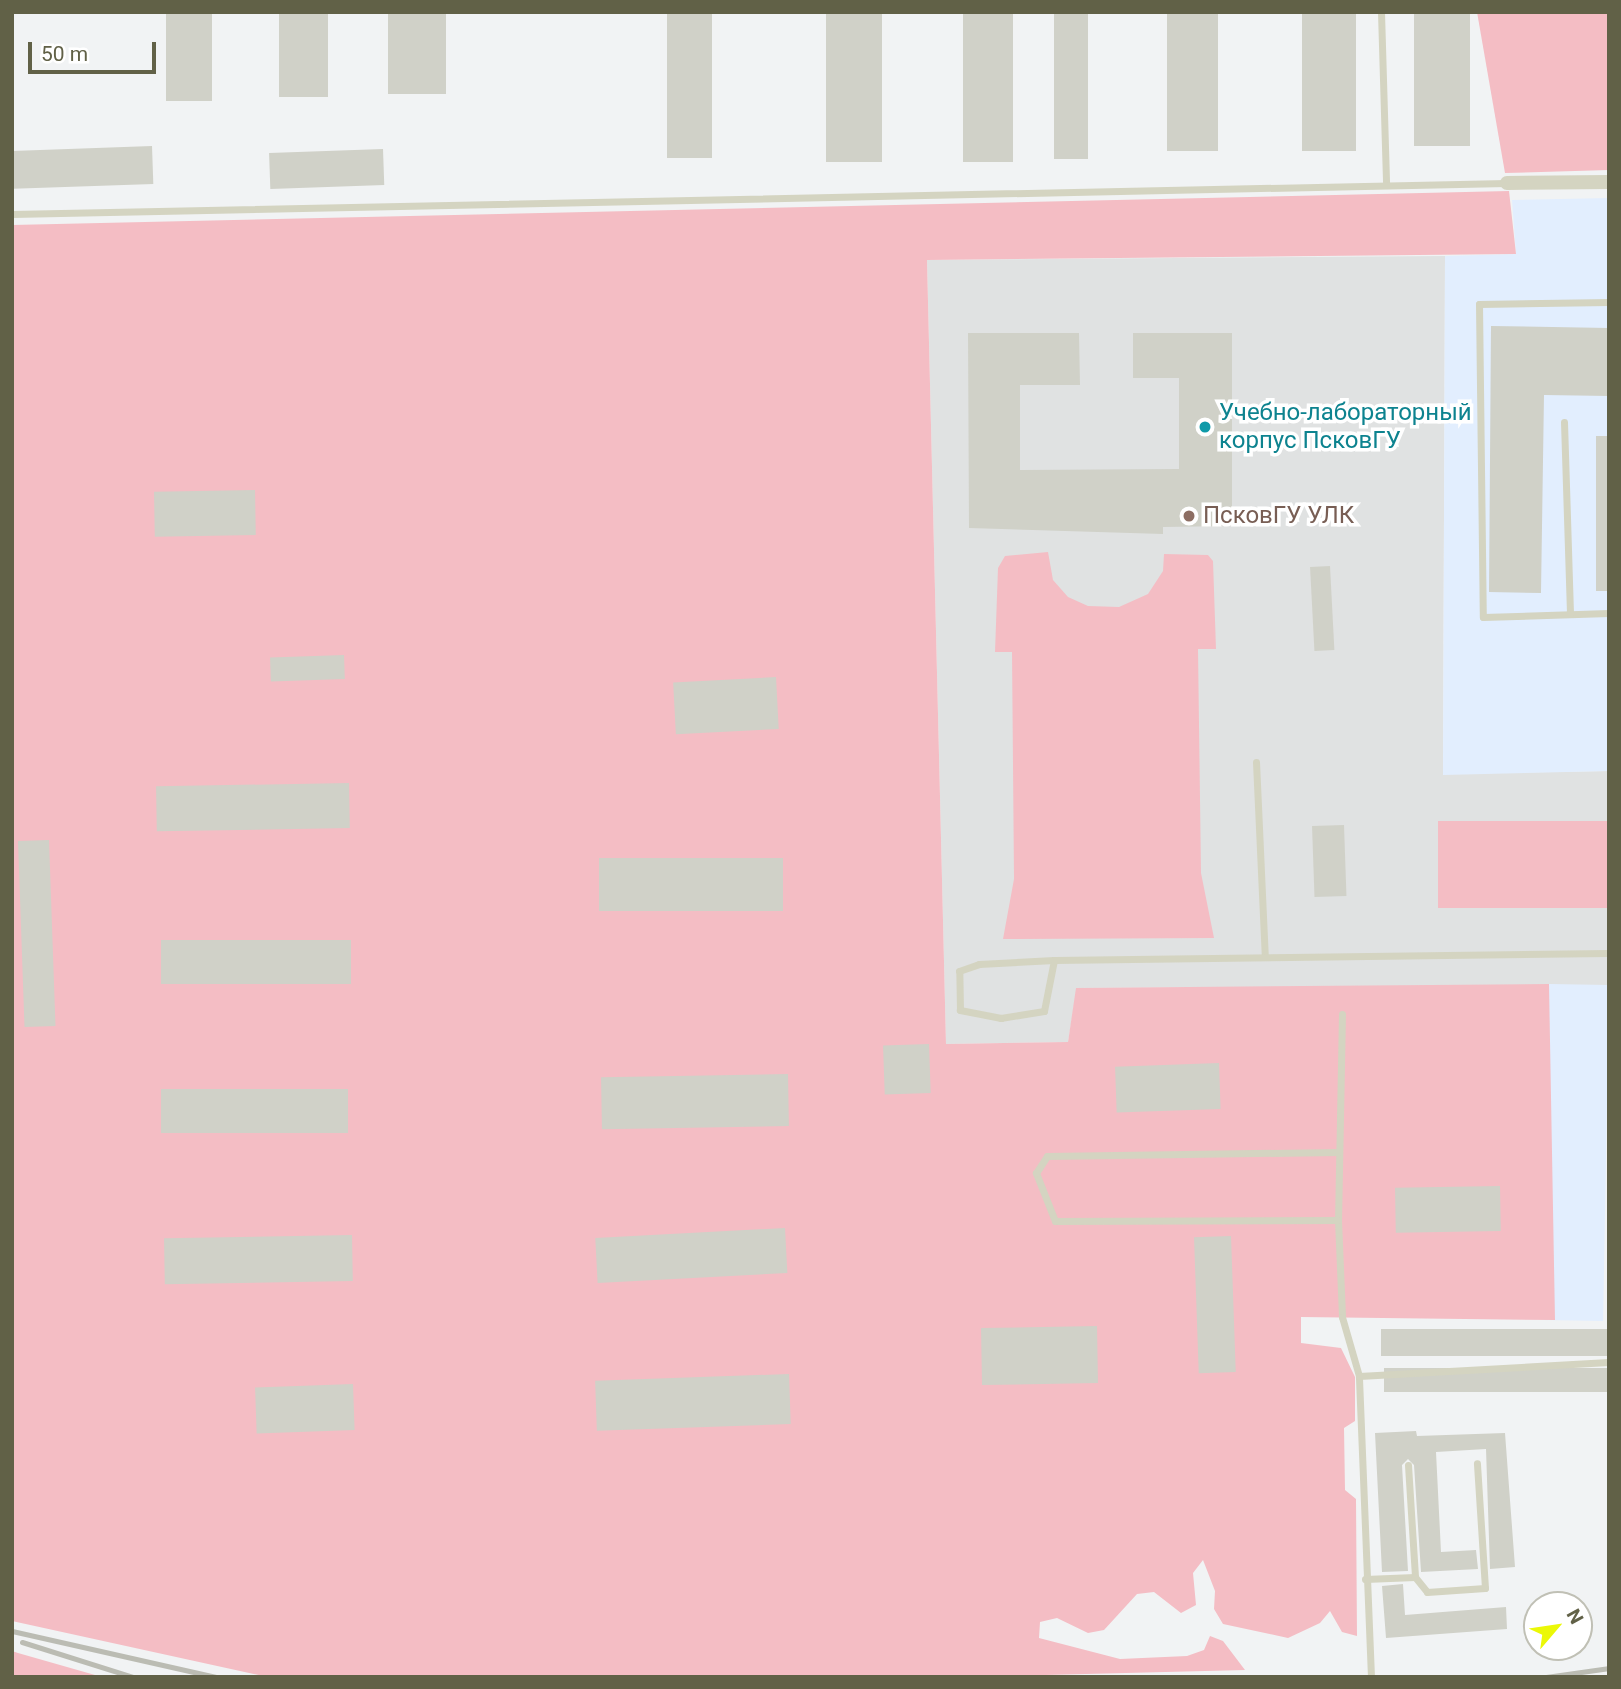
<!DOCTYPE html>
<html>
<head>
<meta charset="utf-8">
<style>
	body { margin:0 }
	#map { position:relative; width:1621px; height:1689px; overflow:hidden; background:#f1f3f4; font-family:Roboto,sans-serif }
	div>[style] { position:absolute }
	.education>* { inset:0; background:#e0e2e2 }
	.medical>* { inset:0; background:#e2eefe; transform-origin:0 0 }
	.green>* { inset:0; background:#f4bdc4; transform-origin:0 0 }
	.building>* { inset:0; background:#d0d1c8; transform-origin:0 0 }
	.lane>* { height:7px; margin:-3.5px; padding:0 3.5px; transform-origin:3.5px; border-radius:3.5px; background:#d4d4c1 }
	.street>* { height:14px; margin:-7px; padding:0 7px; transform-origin:7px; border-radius:7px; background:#d4d4c1 }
	.rail>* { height:5px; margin:-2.5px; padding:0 2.5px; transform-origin:2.5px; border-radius:2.5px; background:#bbbcb3 }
	.dots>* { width:19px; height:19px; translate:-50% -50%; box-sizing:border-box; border:4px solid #fff; border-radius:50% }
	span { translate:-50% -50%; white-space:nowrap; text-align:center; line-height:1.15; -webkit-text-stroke:7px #fff; paint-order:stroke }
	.culture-label { font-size:24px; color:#0d838f }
	.left { translate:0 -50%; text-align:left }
	.education-label { font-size:24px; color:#785e54 }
	.frame { position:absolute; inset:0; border:14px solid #616147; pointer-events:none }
	.north { position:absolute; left:1523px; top:1591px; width:70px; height:70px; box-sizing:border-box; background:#fff; border:2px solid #c0c0b5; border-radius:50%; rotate:61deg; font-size:19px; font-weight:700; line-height:28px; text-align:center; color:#616147 }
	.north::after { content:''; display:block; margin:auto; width:24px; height:32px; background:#ebf807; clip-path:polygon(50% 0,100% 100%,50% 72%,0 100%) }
	.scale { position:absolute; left:28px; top:42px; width:128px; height:32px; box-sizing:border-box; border:4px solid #616147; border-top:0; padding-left:9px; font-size:21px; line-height:24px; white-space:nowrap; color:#616147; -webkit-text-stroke:5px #fff; paint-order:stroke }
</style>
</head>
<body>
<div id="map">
	<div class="education">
		<div style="clip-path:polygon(1445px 256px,1443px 774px,1609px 771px,1609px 985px,1077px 988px,1068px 1042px,946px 1044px,927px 260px)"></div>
	</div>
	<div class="medical">
		<div style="clip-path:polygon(1609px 198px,1609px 771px,1443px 775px,1445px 256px,1516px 254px,1512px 200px)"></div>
		<div style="left:1549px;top:984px;width:60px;height:336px;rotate:1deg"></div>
	</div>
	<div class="green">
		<div style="clip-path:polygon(1477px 12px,1609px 12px,1609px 170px,1505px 173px)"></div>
		<div style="clip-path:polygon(1509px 191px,1516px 254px,927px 260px,946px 1044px,1068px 1042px,1076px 988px,1549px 984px,1555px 1320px,1301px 1317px,1301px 1343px,1341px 1348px,1355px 1377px,1355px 1421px,1344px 1428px,1345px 1490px,1356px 1499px,1357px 1636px,1342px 1632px,1330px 1611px,1320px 1623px,1288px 1638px,1223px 1624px,1214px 1609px,1215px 1591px,1203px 1560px,1193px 1573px,1196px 1605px,1181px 1613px,1154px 1592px,1137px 1594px,1104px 1630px,1088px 1633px,1057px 1618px,1040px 1622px,1039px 1638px,1120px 1659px,1187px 1656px,1204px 1650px,1210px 1636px,1223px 1641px,1245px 1670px,963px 1677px,268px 1677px,12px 1621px,12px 225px)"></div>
		<div style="clip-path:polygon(1048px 552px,1053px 580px,1068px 597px,1088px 606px,1119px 607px,1148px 594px,1163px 571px,1164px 554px,1208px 555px,1213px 561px,1216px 649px,1198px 649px,1201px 873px,1214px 938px,1003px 939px,1014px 879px,1012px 652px,995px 652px,998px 568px,1005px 556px)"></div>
		<div style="left:1438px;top:821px;width:171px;height:87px"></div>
		<div style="clip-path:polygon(12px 1651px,18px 1653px,102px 1677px,12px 1677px)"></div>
	</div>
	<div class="building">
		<div style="left:166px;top:12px;width:46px;height:89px"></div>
		<div style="left:279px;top:12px;width:49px;height:85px"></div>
		<div style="left:388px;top:12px;width:58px;height:82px"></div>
		<div style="left:667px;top:12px;width:45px;height:146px"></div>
		<div style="left:826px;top:12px;width:56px;height:150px"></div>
		<div style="left:963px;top:12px;width:50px;height:150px"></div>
		<div style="left:1054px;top:12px;width:34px;height:147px"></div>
		<div style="left:1167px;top:12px;width:51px;height:139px"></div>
		<div style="left:1302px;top:12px;width:54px;height:139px"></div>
		<div style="left:1414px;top:12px;width:56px;height:134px"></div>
		<div style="left:152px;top:146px;width:38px;height:140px;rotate:88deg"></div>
		<div style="left:383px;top:149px;width:36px;height:114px;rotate:88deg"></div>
		<div style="clip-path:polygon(1491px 326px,1609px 328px,1609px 396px,1544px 395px,1541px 593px,1489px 592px)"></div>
		<div style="clip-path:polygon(968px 333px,1079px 333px,1080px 385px,1020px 385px,1020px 470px,1179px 469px,1179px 378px,1133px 378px,1133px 333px,1232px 333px,1232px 526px,1163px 527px,1163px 534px,969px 528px)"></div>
		<div style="left:1596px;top:436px;width:13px;height:155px"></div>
		<div style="left:255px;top:490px;width:45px;height:101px;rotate:89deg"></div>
		<div style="left:1330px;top:566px;width:84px;height:20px;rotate:87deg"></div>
		<div style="left:344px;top:655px;width:24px;height:74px;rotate:88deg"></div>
		<div style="left:776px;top:677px;width:52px;height:103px;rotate:87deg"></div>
		<div style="left:349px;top:783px;width:45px;height:193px;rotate:89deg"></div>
		<div style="left:1344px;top:825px;width:71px;height:32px;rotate:88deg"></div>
		<div style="left:49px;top:840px;width:186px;height:31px;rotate:88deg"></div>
		<div style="left:599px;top:858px;width:184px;height:53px"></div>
		<div style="left:351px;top:940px;width:44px;height:190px;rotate:90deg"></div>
		<div style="left:929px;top:1044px;width:49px;height:46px;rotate:88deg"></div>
		<div style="left:1219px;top:1063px;width:46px;height:104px;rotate:88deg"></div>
		<div style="left:788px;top:1074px;width:52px;height:187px;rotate:89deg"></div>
		<div style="left:348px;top:1089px;width:44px;height:187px;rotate:90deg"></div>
		<div style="left:1500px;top:1186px;width:45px;height:105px;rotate:89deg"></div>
		<div style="left:785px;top:1228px;width:45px;height:190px;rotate:87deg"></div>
		<div style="left:352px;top:1235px;width:46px;height:188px;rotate:89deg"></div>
		<div style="left:1231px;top:1236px;width:136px;height:37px;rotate:88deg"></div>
		<div style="left:1097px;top:1326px;width:57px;height:116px;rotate:89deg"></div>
		<div style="left:1609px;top:1329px;width:27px;height:228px;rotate:90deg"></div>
		<div style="left:1609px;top:1368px;width:24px;height:225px;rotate:90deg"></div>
		<div style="left:789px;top:1374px;width:50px;height:194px;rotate:88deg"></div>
		<div style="left:353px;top:1384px;width:46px;height:98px;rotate:88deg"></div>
		<div style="clip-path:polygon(1416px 1431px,1417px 1436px,1505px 1433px,1515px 1567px,1490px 1569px,1486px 1449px,1436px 1452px,1441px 1552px,1476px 1550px,1478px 1569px,1421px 1572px,1414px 1465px,1408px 1459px,1402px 1465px,1408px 1571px,1382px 1572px,1375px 1433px)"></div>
		<div style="clip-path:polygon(1403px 1584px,1405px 1615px,1506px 1607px,1507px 1629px,1386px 1638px,1382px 1586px)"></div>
	</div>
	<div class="lane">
		<div style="left:1381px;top:12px;width:173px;rotate:88.3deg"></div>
		<div style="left:12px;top:214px;width:1495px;rotate:-1.19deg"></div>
		<div style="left:1609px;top:302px;width:130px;rotate:179.1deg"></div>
		<div style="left:1479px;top:304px;width:313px;rotate:89.3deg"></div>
		<div style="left:1483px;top:617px;width:126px;rotate:-1.8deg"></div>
		<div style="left:1564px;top:422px;width:192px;rotate:88.2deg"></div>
		<div style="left:1256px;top:762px;width:195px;rotate:87.4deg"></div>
		<div style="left:1054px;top:960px;width:52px;rotate:101.1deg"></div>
		<div style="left:1044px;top:1011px;width:44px;rotate:170.8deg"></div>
		<div style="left:1001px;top:1018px;width:42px;rotate:-169deg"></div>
		<div style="left:960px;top:1010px;width:39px;rotate:-91deg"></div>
		<div style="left:959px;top:971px;width:21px;rotate:-19deg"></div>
		<div style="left:979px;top:964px;width:75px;rotate:-3.1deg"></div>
		<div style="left:1054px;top:960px;width:555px;rotate:-0.72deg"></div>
		<div style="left:1342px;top:1014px;width:206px;rotate:91.1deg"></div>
		<div style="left:1338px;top:1220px;width:97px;rotate:87.6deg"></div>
		<div style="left:1342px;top:1317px;width:61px;rotate:73.9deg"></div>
		<div style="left:1338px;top:1220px;width:283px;rotate:179.8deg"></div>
		<div style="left:1055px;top:1221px;width:52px;rotate:-111.6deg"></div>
		<div style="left:1036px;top:1173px;width:20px;rotate:-57deg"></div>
		<div style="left:1047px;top:1156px;width:292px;rotate:-0.8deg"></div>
		<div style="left:1408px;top:1465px;width:112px;rotate:86.4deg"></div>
		<div style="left:1365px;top:1579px;width:50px;rotate:-2.3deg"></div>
		<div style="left:1415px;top:1577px;width:19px;rotate:51deg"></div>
		<div style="left:1427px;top:1592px;width:58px;rotate:-3.9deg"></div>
		<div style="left:1485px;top:1588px;width:125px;rotate:-93.7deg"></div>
		<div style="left:1371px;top:1677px;width:301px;rotate:-92.3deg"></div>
		<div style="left:1359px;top:1376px;width:250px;rotate:-3.2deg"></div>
	</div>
	<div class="street">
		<div style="left:1507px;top:183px;width:102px;rotate:-0.6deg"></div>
	</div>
	<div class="rail">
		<div style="left:12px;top:1631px;width:209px;rotate:12.7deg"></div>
		<div style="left:22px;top:1642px;width:116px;rotate:17.5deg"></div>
		<div style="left:1546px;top:1677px;width:64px;rotate:-8.1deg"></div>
	</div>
	<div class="dots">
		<div style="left:1205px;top:427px;background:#0f9aa8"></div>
		<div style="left:1189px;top:516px;background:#8d6e63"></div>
	</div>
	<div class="culture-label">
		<span class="left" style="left:1219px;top:427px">Учебно-лабораторный<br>корпус ПсковГУ</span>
	</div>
	<div class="education-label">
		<span class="left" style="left:1203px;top:516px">ПсковГУ УЛК</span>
	</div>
	<div class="frame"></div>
	<div class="north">N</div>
	<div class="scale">50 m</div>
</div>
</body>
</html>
